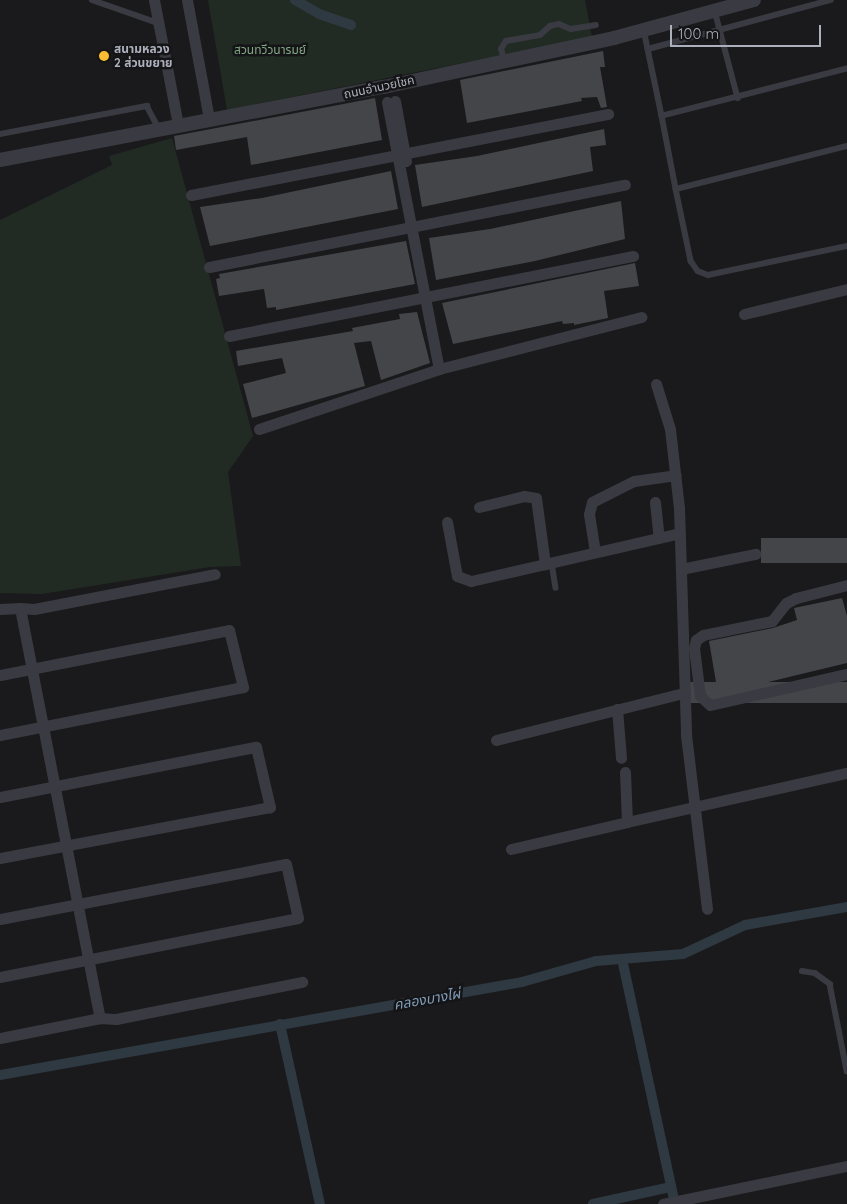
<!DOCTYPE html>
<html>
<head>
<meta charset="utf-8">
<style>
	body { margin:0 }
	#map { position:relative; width:847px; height:1204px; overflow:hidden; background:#1a1a1c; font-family:Quicksand,"Noto Sans Thai",sans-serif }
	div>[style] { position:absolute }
	.green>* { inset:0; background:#212b23 }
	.canal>* { height:10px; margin:-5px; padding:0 5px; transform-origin:5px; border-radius:5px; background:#2e3941 }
	.building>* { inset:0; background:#444549; transform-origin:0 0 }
	.service>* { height:5.5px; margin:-2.75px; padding:0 2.75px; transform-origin:2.75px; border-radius:2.75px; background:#3a3b42 }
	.minor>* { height:11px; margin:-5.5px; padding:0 5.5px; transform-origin:5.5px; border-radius:5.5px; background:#3a3b42 }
	.tertiary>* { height:14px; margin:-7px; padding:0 7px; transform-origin:7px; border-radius:7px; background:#3a3b42 }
	.dots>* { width:14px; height:14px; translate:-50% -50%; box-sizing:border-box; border:2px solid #151517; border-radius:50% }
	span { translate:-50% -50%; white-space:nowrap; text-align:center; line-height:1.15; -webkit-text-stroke:5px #151517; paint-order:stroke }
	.poi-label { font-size:12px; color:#acb0bc; font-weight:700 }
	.left { translate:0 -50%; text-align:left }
	.park-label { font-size:12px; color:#82a885 }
	.street-label { font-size:12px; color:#acb0bc }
	.water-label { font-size:14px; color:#819db9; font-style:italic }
	.scale { position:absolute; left:670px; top:25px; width:151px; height:22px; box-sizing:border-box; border:2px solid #acb0bc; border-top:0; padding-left:6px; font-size:15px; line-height:18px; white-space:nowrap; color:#acb0bc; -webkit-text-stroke:4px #151517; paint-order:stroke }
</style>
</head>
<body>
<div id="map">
	<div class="green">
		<div style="clip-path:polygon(208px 0,585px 0,592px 37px,227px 110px)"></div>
		<div style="clip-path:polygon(172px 138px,253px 436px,228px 472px,241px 566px,210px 567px,42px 594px,0 593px,0 220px,112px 165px,109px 156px)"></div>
	</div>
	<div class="canal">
		<div style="left:295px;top:0;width:28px;rotate:30deg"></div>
		<div style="left:319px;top:14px;width:34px;rotate:19deg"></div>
		<div style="left:622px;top:959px;width:251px;rotate:77.8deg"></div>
		<div style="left:280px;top:1024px;width:184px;rotate:77.5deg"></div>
		<div style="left:0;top:1075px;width:530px;rotate:-10.1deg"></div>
		<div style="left:522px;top:982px;width:77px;rotate:-15.8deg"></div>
		<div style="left:596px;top:961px;width:87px;rotate:-4.6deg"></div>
		<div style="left:683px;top:954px;width:68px;rotate:-25.1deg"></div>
		<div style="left:745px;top:925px;width:104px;rotate:-10deg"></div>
		<div style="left:593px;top:1204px;width:80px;rotate:-12.3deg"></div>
	</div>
	<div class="building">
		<div style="clip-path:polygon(603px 51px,605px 67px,600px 67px,607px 107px,601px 108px,597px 97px,581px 98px,582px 101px,467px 123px,460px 80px)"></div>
		<div style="clip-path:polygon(375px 98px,382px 140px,251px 165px,247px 137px,176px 150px,174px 136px)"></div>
		<div style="clip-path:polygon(604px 129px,606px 145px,590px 147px,593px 171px,422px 207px,415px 165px,477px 156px)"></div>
		<div style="clip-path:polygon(391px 171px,398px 209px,210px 246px,200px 207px,262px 198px)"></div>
		<div style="clip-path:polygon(621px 201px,625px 239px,535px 261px,436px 280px,429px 238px,490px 229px)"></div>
		<div style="clip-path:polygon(406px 241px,415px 284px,276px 310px,276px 307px,267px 308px,264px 289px,219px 296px,216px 279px,220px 278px,219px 274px)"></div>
		<div style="clip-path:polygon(635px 263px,639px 286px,604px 291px,608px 318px,574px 325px,574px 323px,563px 324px,562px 321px,453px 344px,442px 303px)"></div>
		<div style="clip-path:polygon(417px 312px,430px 363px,381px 380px,371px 341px,354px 343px,365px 386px,252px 418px,243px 384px,286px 373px,282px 358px,238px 366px,236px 351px,353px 331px,352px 328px,400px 319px,399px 314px)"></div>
		<div style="left:847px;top:538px;width:25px;height:86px;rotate:90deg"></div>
		<div style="clip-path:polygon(842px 598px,847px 616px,847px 663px,718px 694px,709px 641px,773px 628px,797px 620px,794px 608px)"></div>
		<div style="left:847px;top:682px;width:21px;height:158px;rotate:90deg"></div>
	</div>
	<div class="service">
		<div style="left:92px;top:0;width:70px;rotate:19.2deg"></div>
		<div style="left:715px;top:11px;width:90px;rotate:75.2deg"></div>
		<div style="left:644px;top:30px;width:19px;rotate:78deg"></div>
		<div style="left:648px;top:49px;width:189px;rotate:-15deg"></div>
		<div style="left:648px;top:49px;width:68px;rotate:78.2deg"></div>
		<div style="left:504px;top:60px;width:11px;rotate:-105deg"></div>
		<div style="left:501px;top:49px;width:9px;rotate:-58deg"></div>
		<div style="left:506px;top:41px;width:35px;rotate:-10deg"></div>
		<div style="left:540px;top:35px;width:13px;rotate:-42deg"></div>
		<div style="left:550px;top:26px;width:9px;rotate:-13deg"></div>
		<div style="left:559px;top:24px;width:13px;rotate:23deg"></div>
		<div style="left:571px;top:29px;width:25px;rotate:-9deg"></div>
		<div style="left:847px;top:69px;width:191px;rotate:165.7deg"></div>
		<div style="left:662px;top:116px;width:74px;rotate:79.1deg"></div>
		<div style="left:676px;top:189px;width:176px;rotate:-14.1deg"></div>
		<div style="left:0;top:134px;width:150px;rotate:-10.8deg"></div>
		<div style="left:147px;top:106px;width:26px;rotate:62deg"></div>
		<div style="left:676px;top:189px;width:74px;rotate:78.2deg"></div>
		<div style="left:691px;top:261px;width:12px;rotate:55deg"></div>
		<div style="left:698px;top:271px;width:11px;rotate:22deg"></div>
		<div style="left:708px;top:275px;width:142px;rotate:-11.8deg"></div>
		<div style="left:552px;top:563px;width:25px;rotate:81deg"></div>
		<div style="left:802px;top:971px;width:13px;rotate:9deg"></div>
		<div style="left:815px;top:973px;width:19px;rotate:36deg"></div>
		<div style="left:830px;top:984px;width:89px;rotate:78.9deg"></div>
	</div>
	<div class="minor">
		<div style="left:154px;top:0;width:127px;rotate:79.1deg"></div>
		<div style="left:187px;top:0;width:121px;rotate:79.5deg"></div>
		<div style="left:395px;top:101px;width:61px;rotate:79.6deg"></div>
		<div style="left:387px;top:102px;width:272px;rotate:79deg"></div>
		<div style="left:191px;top:195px;width:425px;rotate:-11deg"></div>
		<div style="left:209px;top:267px;width:424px;rotate:-11.2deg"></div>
		<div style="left:744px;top:314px;width:106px;rotate:-13.6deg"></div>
		<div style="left:229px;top:336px;width:412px;rotate:-11.2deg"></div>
		<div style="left:656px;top:384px;width:47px;rotate:72.7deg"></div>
		<div style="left:670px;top:429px;width:80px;rotate:83.5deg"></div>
		<div style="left:679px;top:508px;width:227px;rotate:88.2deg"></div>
		<div style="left:686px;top:735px;width:175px;rotate:83.1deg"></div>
		<div style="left:259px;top:429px;width:190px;rotate:-18.4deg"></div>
		<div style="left:439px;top:369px;width:209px;rotate:-14.4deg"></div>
		<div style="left:655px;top:502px;width:36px;rotate:84deg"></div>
		<div style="left:479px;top:507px;width:46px;rotate:-13.7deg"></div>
		<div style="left:524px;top:496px;width:12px;rotate:9deg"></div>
		<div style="left:536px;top:498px;width:67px;rotate:82.2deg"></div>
		<div style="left:447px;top:522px;width:55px;rotate:79.5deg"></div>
		<div style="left:457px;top:576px;width:15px;rotate:20deg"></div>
		<div style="left:471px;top:581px;width:214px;rotate:-12.9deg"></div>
		<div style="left:595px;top:552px;width:38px;rotate:-99deg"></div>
		<div style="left:589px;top:514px;width:12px;rotate:-76deg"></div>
		<div style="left:592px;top:502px;width:47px;rotate:-26.6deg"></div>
		<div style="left:634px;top:481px;width:42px;rotate:-8.1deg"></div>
		<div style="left:681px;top:569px;width:76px;rotate:-11.5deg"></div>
		<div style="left:847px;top:585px;width:53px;rotate:165.7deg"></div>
		<div style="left:796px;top:598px;width:11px;rotate:153deg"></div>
		<div style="left:786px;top:603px;width:23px;rotate:128deg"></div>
		<div style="left:772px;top:621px;width:70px;rotate:168.5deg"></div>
		<div style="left:703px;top:635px;width:9px;rotate:144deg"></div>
		<div style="left:696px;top:640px;width:8px;rotate:104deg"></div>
		<div style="left:694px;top:648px;width:48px;rotate:82.9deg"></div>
		<div style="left:700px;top:696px;width:13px;rotate:42deg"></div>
		<div style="left:710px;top:705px;width:140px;rotate:-12.8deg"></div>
		<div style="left:20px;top:608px;width:14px;rotate:4deg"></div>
		<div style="left:34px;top:609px;width:184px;rotate:-10.9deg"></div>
		<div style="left:0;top:609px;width:20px;rotate:-3deg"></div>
		<div style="left:20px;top:608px;width:418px;rotate:79deg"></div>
		<div style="left:100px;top:1018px;width:16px;rotate:4deg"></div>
		<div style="left:116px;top:1019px;width:190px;rotate:-11.3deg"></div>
		<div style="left:0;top:675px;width:233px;rotate:-11.1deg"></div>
		<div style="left:229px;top:630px;width:59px;rotate:76.2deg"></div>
		<div style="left:243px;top:687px;width:248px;rotate:168.8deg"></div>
		<div style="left:617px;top:709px;width:49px;rotate:85.3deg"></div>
		<div style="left:496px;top:740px;width:193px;rotate:-14.1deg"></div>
		<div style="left:625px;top:772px;width:50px;rotate:87.7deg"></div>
		<div style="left:627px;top:822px;width:225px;rotate:-12.6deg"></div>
		<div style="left:0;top:797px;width:261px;rotate:-11.1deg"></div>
		<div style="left:256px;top:747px;width:62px;rotate:76.9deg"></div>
		<div style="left:270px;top:807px;width:275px;rotate:169.3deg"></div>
		<div style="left:511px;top:849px;width:119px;rotate:-13.1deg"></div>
		<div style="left:0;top:919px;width:291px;rotate:-10.9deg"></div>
		<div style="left:286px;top:864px;width:55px;rotate:77.5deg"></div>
		<div style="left:298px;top:918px;width:304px;rotate:168.8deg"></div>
		<div style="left:0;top:1038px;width:102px;rotate:-11.3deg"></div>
		<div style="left:663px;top:1204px;width:188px;rotate:-11.7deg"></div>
	</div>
	<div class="tertiary">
		<div style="left:0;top:160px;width:391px;rotate:-10.8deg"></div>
		<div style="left:384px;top:87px;width:235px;rotate:-12deg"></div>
		<div style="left:614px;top:38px;width:145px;rotate:-15.2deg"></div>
	</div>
	<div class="dots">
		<div style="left:104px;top:56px;background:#fcbd32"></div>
	</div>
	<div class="poi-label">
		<span class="left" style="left:114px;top:56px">สนามหลวง<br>2 ส่วนขยาย</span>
	</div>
	<div class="park-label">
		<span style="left:270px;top:50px">สวนทวีวนารมย์</span>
	</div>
	<div class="street-label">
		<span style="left:379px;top:87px;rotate:-12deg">ถนนอำนวยโชค</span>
	</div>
	<div class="water-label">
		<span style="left:427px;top:999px;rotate:-10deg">คลองบางไผ่</span>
	</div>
	<div class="scale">100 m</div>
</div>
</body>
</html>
